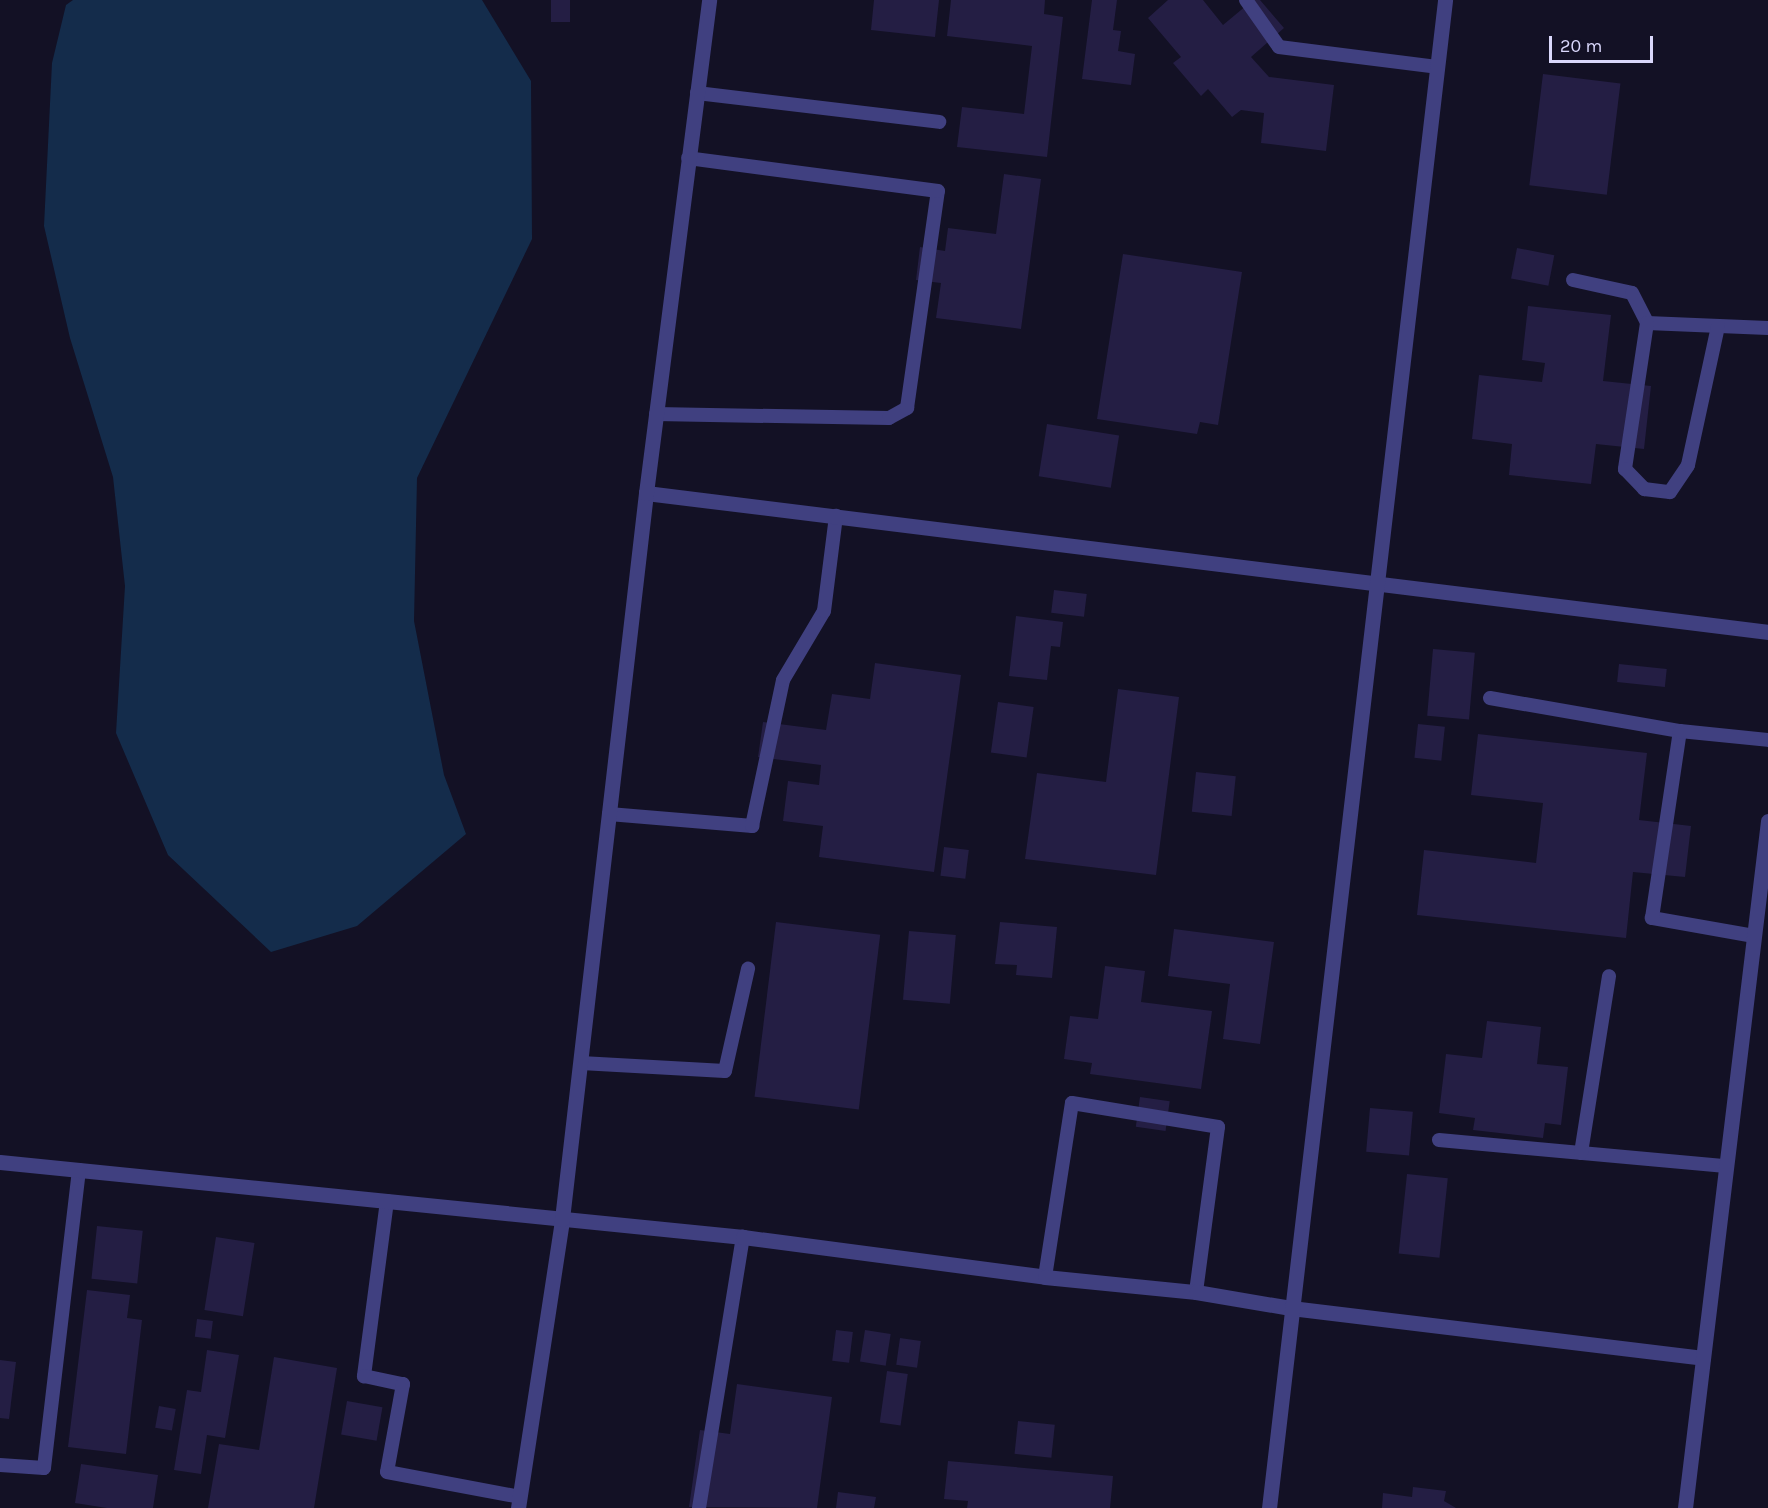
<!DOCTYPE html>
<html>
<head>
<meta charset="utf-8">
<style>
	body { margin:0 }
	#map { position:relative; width:1768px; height:1508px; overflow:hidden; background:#131125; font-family:Karla,sans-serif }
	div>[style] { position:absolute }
	.water>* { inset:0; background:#142c4b }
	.building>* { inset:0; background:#241e44; transform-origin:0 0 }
	.lane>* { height:14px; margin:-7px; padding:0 7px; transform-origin:7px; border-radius:7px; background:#404080 }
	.street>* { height:15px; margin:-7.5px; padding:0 7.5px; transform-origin:7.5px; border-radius:7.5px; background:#404080 }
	span { translate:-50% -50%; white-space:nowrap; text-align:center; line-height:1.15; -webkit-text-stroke:5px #131125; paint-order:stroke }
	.scale { position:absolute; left:1549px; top:36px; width:104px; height:27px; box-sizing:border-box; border:3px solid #dad8fc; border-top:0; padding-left:8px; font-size:18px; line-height:21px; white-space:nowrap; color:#dad8fc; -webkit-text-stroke:4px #131125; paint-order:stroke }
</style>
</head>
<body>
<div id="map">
	<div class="water">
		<div style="clip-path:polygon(73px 0,482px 0,531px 81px,532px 239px,417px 478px,414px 621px,444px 775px,466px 834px,357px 926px,271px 952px,168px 855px,116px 733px,125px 586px,113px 477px,70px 338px,44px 226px,52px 63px,66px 5px)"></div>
	</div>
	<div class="building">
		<div style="left:551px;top:0;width:19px;height:22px"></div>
		<div style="clip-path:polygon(874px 0,939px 0,935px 37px,871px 30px)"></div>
		<div style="clip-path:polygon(951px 0,1045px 0,1044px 14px,1063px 17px,1047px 157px,957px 147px,962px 107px,1024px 114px,1032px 46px,947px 36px)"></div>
		<div style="clip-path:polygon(1092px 0,1117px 0,1113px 30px,1121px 31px,1118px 51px,1135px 54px,1131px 85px,1082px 79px)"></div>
		<div style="clip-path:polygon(1168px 0,1203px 0,1223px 25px,1253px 0,1260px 0,1284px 28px,1251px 57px,1269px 77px,1334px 85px,1326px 151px,1261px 143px,1264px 113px,1241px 110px,1232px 117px,1208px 89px,1201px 96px,1173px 63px,1181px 57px,1148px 18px)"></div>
		<div style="left:1543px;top:74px;width:78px;height:112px;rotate:7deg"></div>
		<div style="clip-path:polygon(1004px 174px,1041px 179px,1021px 329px,936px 318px,941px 283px,916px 280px,920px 247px,945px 251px,948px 228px,996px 234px)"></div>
		<div style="left:1517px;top:248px;width:38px;height:31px;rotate:11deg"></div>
		<div style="clip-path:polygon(1123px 254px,1242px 272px,1218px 425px,1200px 422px,1197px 434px,1097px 419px)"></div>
		<div style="clip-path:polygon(1528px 306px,1611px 315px,1603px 381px,1651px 386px,1644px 449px,1596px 444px,1591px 484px,1509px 475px,1512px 444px,1472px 439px,1479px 375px,1542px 382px,1545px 363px,1522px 360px)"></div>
		<div style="left:1047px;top:424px;width:73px;height:53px;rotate:9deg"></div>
		<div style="left:1054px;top:590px;width:33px;height:23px;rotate:7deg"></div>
		<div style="clip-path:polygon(1016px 616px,1063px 622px,1060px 647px,1051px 646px,1047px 680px,1009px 676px)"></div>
		<div style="left:1433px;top:649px;width:42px;height:67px;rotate:5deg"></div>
		<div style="clip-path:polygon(875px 663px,961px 675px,934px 872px,819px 857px,823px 826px,783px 821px,788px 781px,819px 785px,821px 765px,758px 757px,763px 722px,826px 730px,832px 694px,870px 699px)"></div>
		<div style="left:1619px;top:664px;width:48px;height:18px;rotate:6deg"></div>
		<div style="clip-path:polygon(1118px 689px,1179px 697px,1156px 875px,1025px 859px,1037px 773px,1106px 782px)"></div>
		<div style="left:998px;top:702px;width:36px;height:51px;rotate:8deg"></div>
		<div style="left:1418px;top:724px;width:27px;height:34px;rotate:6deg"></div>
		<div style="clip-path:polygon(1478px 734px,1647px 753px,1639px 820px,1691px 826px,1685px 877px,1633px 872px,1626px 938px,1417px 915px,1424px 850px,1536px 863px,1543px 803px,1471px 795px)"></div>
		<div style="left:1196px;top:772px;width:40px;height:40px;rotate:6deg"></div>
		<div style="left:944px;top:847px;width:25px;height:29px;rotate:7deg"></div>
		<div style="left:776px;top:922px;width:105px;height:176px;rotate:7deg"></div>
		<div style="clip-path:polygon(1000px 922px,1057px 927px,1052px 978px,1016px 975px,1017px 965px,995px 964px)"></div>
		<div style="clip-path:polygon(1174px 929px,1274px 942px,1260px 1044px,1223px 1039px,1230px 984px,1168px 976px)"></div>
		<div style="left:909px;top:931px;width:47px;height:69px;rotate:5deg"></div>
		<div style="clip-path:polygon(1105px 966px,1145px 971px,1141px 1002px,1212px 1011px,1201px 1089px,1090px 1074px,1092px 1063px,1064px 1059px,1070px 1016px,1098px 1019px)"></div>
		<div style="clip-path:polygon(1487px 1021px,1541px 1027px,1537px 1064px,1568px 1067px,1561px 1125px,1545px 1123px,1543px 1138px,1473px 1130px,1475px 1118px,1439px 1113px,1446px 1054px,1482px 1058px)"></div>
		<div style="left:1140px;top:1097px;width:30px;height:30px;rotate:8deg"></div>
		<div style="left:1370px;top:1108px;width:43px;height:44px;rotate:5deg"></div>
		<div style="left:1407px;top:1174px;width:41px;height:80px;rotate:6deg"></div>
		<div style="left:97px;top:1226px;width:46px;height:53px;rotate:6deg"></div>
		<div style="left:216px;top:1237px;width:39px;height:74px;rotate:9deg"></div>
		<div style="clip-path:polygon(87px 1290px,130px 1295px,127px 1318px,142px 1320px,126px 1454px,68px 1447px)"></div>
		<div style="left:197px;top:1319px;width:16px;height:18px;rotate:7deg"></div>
		<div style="left:836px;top:1330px;width:17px;height:31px;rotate:7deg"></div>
		<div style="left:865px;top:1330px;width:26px;height:32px;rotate:9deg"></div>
		<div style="left:900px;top:1338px;width:21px;height:27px;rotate:8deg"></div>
		<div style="clip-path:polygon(207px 1350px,239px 1355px,225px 1438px,207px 1435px,201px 1474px,174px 1470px,187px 1390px,201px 1392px)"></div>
		<div style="clip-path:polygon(274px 1357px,337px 1368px,314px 1508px,208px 1508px,219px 1444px,259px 1450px)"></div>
		<div style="clip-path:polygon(0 1360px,16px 1362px,9px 1419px,0 1418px)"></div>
		<div style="left:887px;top:1371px;width:21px;height:52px;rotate:8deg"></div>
		<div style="clip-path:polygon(737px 1384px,832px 1397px,817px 1508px,689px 1507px,700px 1430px,730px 1434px)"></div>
		<div style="left:347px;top:1401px;width:36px;height:34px;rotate:10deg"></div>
		<div style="left:159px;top:1406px;width:17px;height:22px;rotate:10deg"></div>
		<div style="left:1018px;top:1421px;width:37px;height:33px;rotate:6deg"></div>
		<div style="clip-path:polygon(948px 1461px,1113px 1476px,1110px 1508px,967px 1508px,968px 1501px,944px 1499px)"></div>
		<div style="clip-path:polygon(81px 1464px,158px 1475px,153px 1508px,107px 1508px,75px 1503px)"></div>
		<div style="clip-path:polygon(1413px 1487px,1446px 1491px,1444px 1501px,1456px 1508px,1382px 1508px,1383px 1493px,1412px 1497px)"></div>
		<div style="clip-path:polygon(838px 1492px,876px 1497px,874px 1508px,836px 1508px)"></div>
	</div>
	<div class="lane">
		<div style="left:1246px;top:0;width:57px;rotate:54.9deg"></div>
		<div style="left:1279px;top:47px;width:159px;rotate:7.2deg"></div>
		<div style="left:697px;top:93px;width:244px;rotate:6.8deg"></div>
		<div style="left:1573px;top:280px;width:60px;rotate:12.4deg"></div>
		<div style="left:1632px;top:293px;width:34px;rotate:63deg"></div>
		<div style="left:1647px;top:323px;width:121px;rotate:2.4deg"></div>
		<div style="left:1647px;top:323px;width:148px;rotate:98.6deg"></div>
		<div style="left:1625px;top:469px;width:28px;rotate:46deg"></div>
		<div style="left:1644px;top:489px;width:26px;rotate:7deg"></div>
		<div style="left:1670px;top:492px;width:32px;rotate:-56deg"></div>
		<div style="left:1688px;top:465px;width:142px;rotate:-77.8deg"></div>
		<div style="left:656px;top:414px;width:233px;rotate:1deg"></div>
		<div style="left:889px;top:418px;width:21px;rotate:-29deg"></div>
		<div style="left:907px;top:408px;width:219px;rotate:-81.9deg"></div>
		<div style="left:938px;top:191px;width:252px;rotate:-172.5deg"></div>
		<div style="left:1490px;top:698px;width:193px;rotate:9.9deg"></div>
		<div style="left:609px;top:814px;width:144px;rotate:4.8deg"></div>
		<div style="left:752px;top:826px;width:149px;rotate:-78deg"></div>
		<div style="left:783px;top:680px;width:80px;rotate:-59.3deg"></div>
		<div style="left:824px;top:611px;width:96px;rotate:-82.8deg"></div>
		<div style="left:1754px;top:936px;width:104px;rotate:-170deg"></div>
		<div style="left:1652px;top:918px;width:189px;rotate:-81.5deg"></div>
		<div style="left:1680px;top:731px;width:88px;rotate:5.8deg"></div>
		<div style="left:581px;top:1063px;width:144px;rotate:3.2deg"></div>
		<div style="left:725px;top:1071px;width:105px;rotate:-77.3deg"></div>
		<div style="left:1439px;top:1140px;width:288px;rotate:5.2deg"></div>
		<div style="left:1581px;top:1153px;width:179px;rotate:-81deg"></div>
		<div style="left:387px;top:1201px;width:177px;rotate:97.5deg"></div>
		<div style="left:364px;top:1376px;width:40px;rotate:12deg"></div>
		<div style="left:403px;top:1384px;width:89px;rotate:100.3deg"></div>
		<div style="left:387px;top:1472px;width:135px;rotate:10.6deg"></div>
		<div style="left:1045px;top:1277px;width:176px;rotate:-81.2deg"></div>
		<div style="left:1072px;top:1103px;width:148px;rotate:9.3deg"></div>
		<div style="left:1218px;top:1127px;width:166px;rotate:97.6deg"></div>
		<div style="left:0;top:1465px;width:44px;rotate:3.9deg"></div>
		<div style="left:44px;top:1468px;width:300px;rotate:-83.3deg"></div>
		<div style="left:699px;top:1508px;width:275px;rotate:-80.8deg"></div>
	</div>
	<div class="street">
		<div style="left:646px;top:493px;width:1131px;rotate:7.06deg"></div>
		<div style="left:0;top:1162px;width:747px;rotate:5.76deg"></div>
		<div style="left:743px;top:1237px;width:305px;rotate:7.5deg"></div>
		<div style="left:1045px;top:1277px;width:152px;rotate:5.7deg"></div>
		<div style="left:1196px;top:1292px;width:96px;rotate:9.6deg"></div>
		<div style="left:1291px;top:1308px;width:415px;rotate:6.9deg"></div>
		<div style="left:518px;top:1508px;width:292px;rotate:-81.3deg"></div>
		<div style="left:562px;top:1219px;width:731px;rotate:-83.4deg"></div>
		<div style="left:646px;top:493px;width:497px;rotate:-82.7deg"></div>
		<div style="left:1269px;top:1508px;width:1518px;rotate:-83.34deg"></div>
		<div style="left:1685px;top:1508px;width:692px;rotate:-83.11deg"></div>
	</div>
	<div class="scale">20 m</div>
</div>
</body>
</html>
